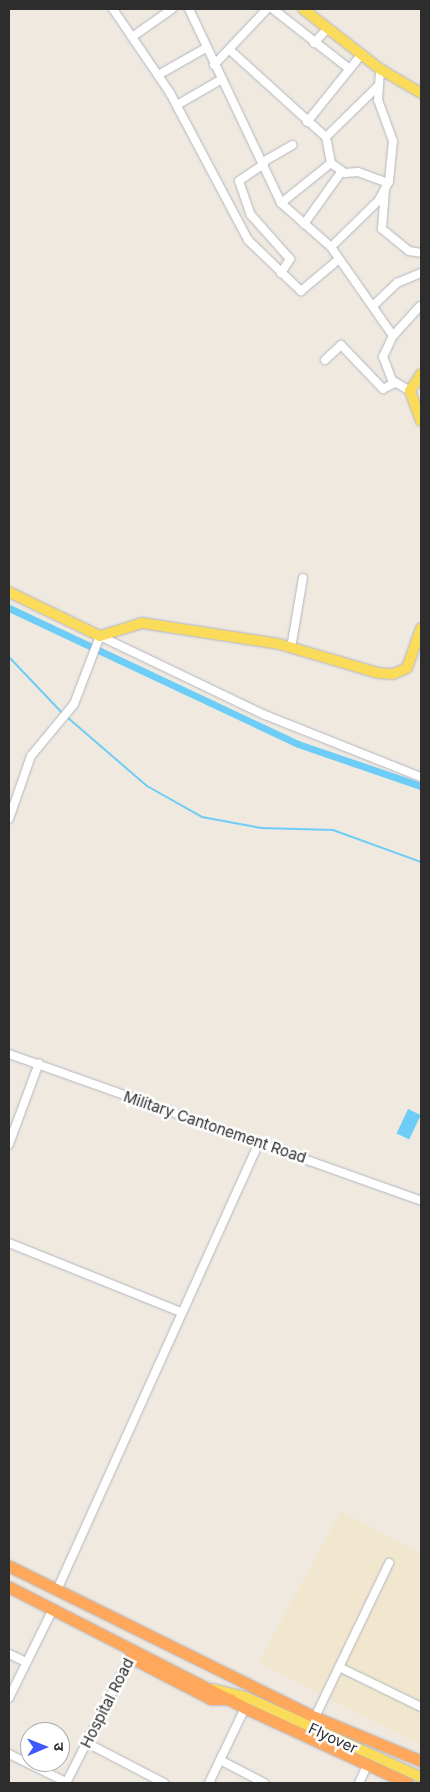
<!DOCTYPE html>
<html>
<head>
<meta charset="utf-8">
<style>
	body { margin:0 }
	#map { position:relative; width:430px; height:1792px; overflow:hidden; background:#efe9df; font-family:Inter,"Noto Sans Devanagari",sans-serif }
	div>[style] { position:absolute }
	.education>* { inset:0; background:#f1e7ce }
	.water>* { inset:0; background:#6dcdf7; transform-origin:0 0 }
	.stream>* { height:2px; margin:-1px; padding:0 1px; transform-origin:1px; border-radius:1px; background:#6dcdf7 }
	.canal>* { height:7px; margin:-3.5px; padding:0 3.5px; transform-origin:3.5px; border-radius:3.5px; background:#6dcdf7 }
	.roads { filter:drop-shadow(0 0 1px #b3b5c1) drop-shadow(0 0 1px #b3b5c1) }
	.minor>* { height:8px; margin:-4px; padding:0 4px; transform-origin:4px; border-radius:4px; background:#fff }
	.major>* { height:10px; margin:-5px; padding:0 5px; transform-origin:5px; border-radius:5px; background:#fadb5a }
	.highway>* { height:11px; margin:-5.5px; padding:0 5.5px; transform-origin:5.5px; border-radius:5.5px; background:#ffa85b }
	span { translate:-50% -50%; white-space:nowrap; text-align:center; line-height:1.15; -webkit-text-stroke:5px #fff; paint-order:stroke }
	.street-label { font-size:15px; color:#2d2d2d }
	.frame { position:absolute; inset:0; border:10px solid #2d2d2d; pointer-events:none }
	.north { position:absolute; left:20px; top:1722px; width:50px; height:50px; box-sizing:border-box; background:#fff; border:1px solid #ababab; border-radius:50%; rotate:89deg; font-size:14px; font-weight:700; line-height:20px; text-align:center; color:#2d2d2d }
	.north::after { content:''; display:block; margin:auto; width:18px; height:22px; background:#3d59ff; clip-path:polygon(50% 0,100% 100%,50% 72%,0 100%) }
</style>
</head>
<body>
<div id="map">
	<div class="education">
		<div style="clip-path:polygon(341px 1511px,421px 1554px,421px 1745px,258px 1663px)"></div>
	</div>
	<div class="water">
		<div style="left:408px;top:1109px;width:14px;height:27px;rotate:25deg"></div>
	</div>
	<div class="stream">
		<div style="left:9px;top:657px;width:79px;rotate:46.5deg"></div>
		<div style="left:67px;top:717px;width:106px;rotate:40.8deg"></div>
		<div style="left:147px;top:786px;width:63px;rotate:29.4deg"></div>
		<div style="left:202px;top:817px;width:60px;rotate:10.6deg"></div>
		<div style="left:261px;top:828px;width:72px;rotate:1.6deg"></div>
		<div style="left:333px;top:830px;width:94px;rotate:20deg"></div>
	</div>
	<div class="canal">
		<div style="left:9px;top:608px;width:319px;rotate:25.2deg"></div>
		<div style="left:298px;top:744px;width:130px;rotate:18.9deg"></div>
	</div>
	<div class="roads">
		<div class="minor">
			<div style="left:113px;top:9px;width:102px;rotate:55.8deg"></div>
			<div style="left:170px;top:93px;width:166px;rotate:62deg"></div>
			<div style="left:248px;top:240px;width:74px;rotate:43.9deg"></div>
			<div style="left:301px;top:291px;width:48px;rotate:-40deg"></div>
			<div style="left:189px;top:9px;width:215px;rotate:64.6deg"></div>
			<div style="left:281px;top:203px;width:67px;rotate:41.3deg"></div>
			<div style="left:331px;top:247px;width:108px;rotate:55.1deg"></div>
			<div style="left:273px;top:9px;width:94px;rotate:38.1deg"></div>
			<div style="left:132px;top:37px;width:49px;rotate:-35deg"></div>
			<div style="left:314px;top:43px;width:19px;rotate:-47deg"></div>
			<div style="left:231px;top:51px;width:128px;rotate:42.2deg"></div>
			<div style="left:326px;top:137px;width:26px;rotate:79deg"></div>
			<div style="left:331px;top:163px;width:64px;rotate:141.3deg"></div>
			<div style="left:214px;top:65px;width:77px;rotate:-46.6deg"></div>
			<div style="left:158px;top:75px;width:55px;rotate:-29.4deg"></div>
			<div style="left:177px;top:105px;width:52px;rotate:-30deg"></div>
			<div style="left:307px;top:122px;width:86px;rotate:-51.1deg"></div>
			<div style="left:326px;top:137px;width:73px;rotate:-44.4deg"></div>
			<div style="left:263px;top:162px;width:34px;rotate:-30deg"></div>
			<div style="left:331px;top:163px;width:17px;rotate:36deg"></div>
			<div style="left:345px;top:173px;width:13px;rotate:-4deg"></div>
			<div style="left:358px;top:172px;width:32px;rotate:20deg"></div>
			<div style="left:264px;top:164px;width:30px;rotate:146deg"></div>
			<div style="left:239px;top:181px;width:36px;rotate:71deg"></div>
			<div style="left:251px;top:215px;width:59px;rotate:48.4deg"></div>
			<div style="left:290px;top:259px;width:17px;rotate:123deg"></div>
			<div style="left:385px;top:189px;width:40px;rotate:94.3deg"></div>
			<div style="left:382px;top:229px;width:35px;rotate:39deg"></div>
			<div style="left:409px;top:251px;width:12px;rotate:9deg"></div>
			<div style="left:304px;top:224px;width:65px;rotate:-54.4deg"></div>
			<div style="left:331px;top:247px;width:67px;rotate:-44.4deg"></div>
			<div style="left:379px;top:200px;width:21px;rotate:-62deg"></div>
			<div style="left:389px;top:181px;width:40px;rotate:-84.3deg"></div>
			<div style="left:393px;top:141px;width:44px;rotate:-110.1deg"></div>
			<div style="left:378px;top:100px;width:31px;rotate:-86deg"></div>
			<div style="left:374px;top:305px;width:32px;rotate:-44deg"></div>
			<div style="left:397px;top:283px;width:26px;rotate:-23deg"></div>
			<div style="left:325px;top:360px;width:22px;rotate:-43deg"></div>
			<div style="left:341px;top:345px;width:61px;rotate:46.3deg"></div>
			<div style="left:383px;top:389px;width:13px;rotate:-27deg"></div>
			<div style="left:410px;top:391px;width:21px;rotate:-149deg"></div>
			<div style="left:392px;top:380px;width:25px;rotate:-111deg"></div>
			<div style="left:383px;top:357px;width:23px;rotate:-65deg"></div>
			<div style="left:393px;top:336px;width:40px;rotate:-48deg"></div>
			<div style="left:291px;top:648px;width:71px;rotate:-80.3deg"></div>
			<div style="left:9px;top:819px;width:67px;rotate:-70.8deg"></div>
			<div style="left:31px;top:756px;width:67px;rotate:-50.4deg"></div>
			<div style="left:74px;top:704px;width:73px;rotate:-69.1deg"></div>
			<div style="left:100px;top:636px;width:183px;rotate:25.6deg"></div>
			<div style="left:265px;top:715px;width:168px;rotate:21.7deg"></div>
			<div style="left:9px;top:1054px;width:437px;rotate:19.6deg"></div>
			<div style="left:9px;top:1144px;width:86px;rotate:-69.7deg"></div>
			<div style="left:9px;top:1243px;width:185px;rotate:21.9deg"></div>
			<div style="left:57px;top:1590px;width:491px;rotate:-65.7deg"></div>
			<div style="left:9px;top:1654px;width:19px;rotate:25deg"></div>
			<div style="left:339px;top:1667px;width:91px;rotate:26deg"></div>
			<div style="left:9px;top:1698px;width:99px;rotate:-63.7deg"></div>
			<div style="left:315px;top:1717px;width:171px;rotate:-64.3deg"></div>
			<div style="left:87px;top:1743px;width:87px;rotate:27.5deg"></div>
			<div style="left:9px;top:1754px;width:64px;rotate:26.2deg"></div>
			<div style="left:220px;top:1760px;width:50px;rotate:27.6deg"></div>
			<div style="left:66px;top:1783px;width:145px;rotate:-62.9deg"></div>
			<div style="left:209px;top:1783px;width:83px;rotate:-64.4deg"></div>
			<div style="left:359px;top:1783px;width:19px;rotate:-65deg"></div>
		</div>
		<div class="major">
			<div style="left:303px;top:9px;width:98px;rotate:37.9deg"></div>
			<div style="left:380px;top:69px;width:48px;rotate:30.3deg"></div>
			<div style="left:421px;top:374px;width:20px;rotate:123deg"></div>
			<div style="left:410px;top:391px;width:32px;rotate:70deg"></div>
			<div style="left:9px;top:592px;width:101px;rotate:25.8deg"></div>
			<div style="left:100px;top:636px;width:44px;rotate:-17.2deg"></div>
			<div style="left:142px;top:623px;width:139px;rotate:8.7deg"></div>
			<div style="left:279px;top:644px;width:103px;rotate:16.3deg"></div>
			<div style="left:378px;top:673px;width:15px;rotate:4deg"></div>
			<div style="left:393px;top:674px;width:15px;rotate:-23deg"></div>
			<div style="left:407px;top:668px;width:42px;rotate:-70.7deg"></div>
			<div style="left:213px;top:1689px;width:34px;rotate:14deg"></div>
			<div style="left:246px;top:1697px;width:192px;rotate:24.6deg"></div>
		</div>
		<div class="highway">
			<div style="left:9px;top:1566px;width:341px;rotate:26.3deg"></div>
			<div style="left:315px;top:1717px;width:115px;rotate:22.5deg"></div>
			<div style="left:9px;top:1587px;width:265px;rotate:27.1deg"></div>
			<div style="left:245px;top:1708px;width:179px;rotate:24.8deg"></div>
			<div style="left:130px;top:1657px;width:91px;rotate:27.4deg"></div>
			<div style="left:211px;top:1699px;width:19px"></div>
		</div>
	</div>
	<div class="street-label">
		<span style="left:215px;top:1127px;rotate:19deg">Military Cantonement Road</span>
		<span style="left:107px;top:1703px;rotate:-63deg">Hospital Road</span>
		<span style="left:333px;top:1738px;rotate:25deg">Flyover</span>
	</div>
	<div class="frame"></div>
	<div class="north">उ</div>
</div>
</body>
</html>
